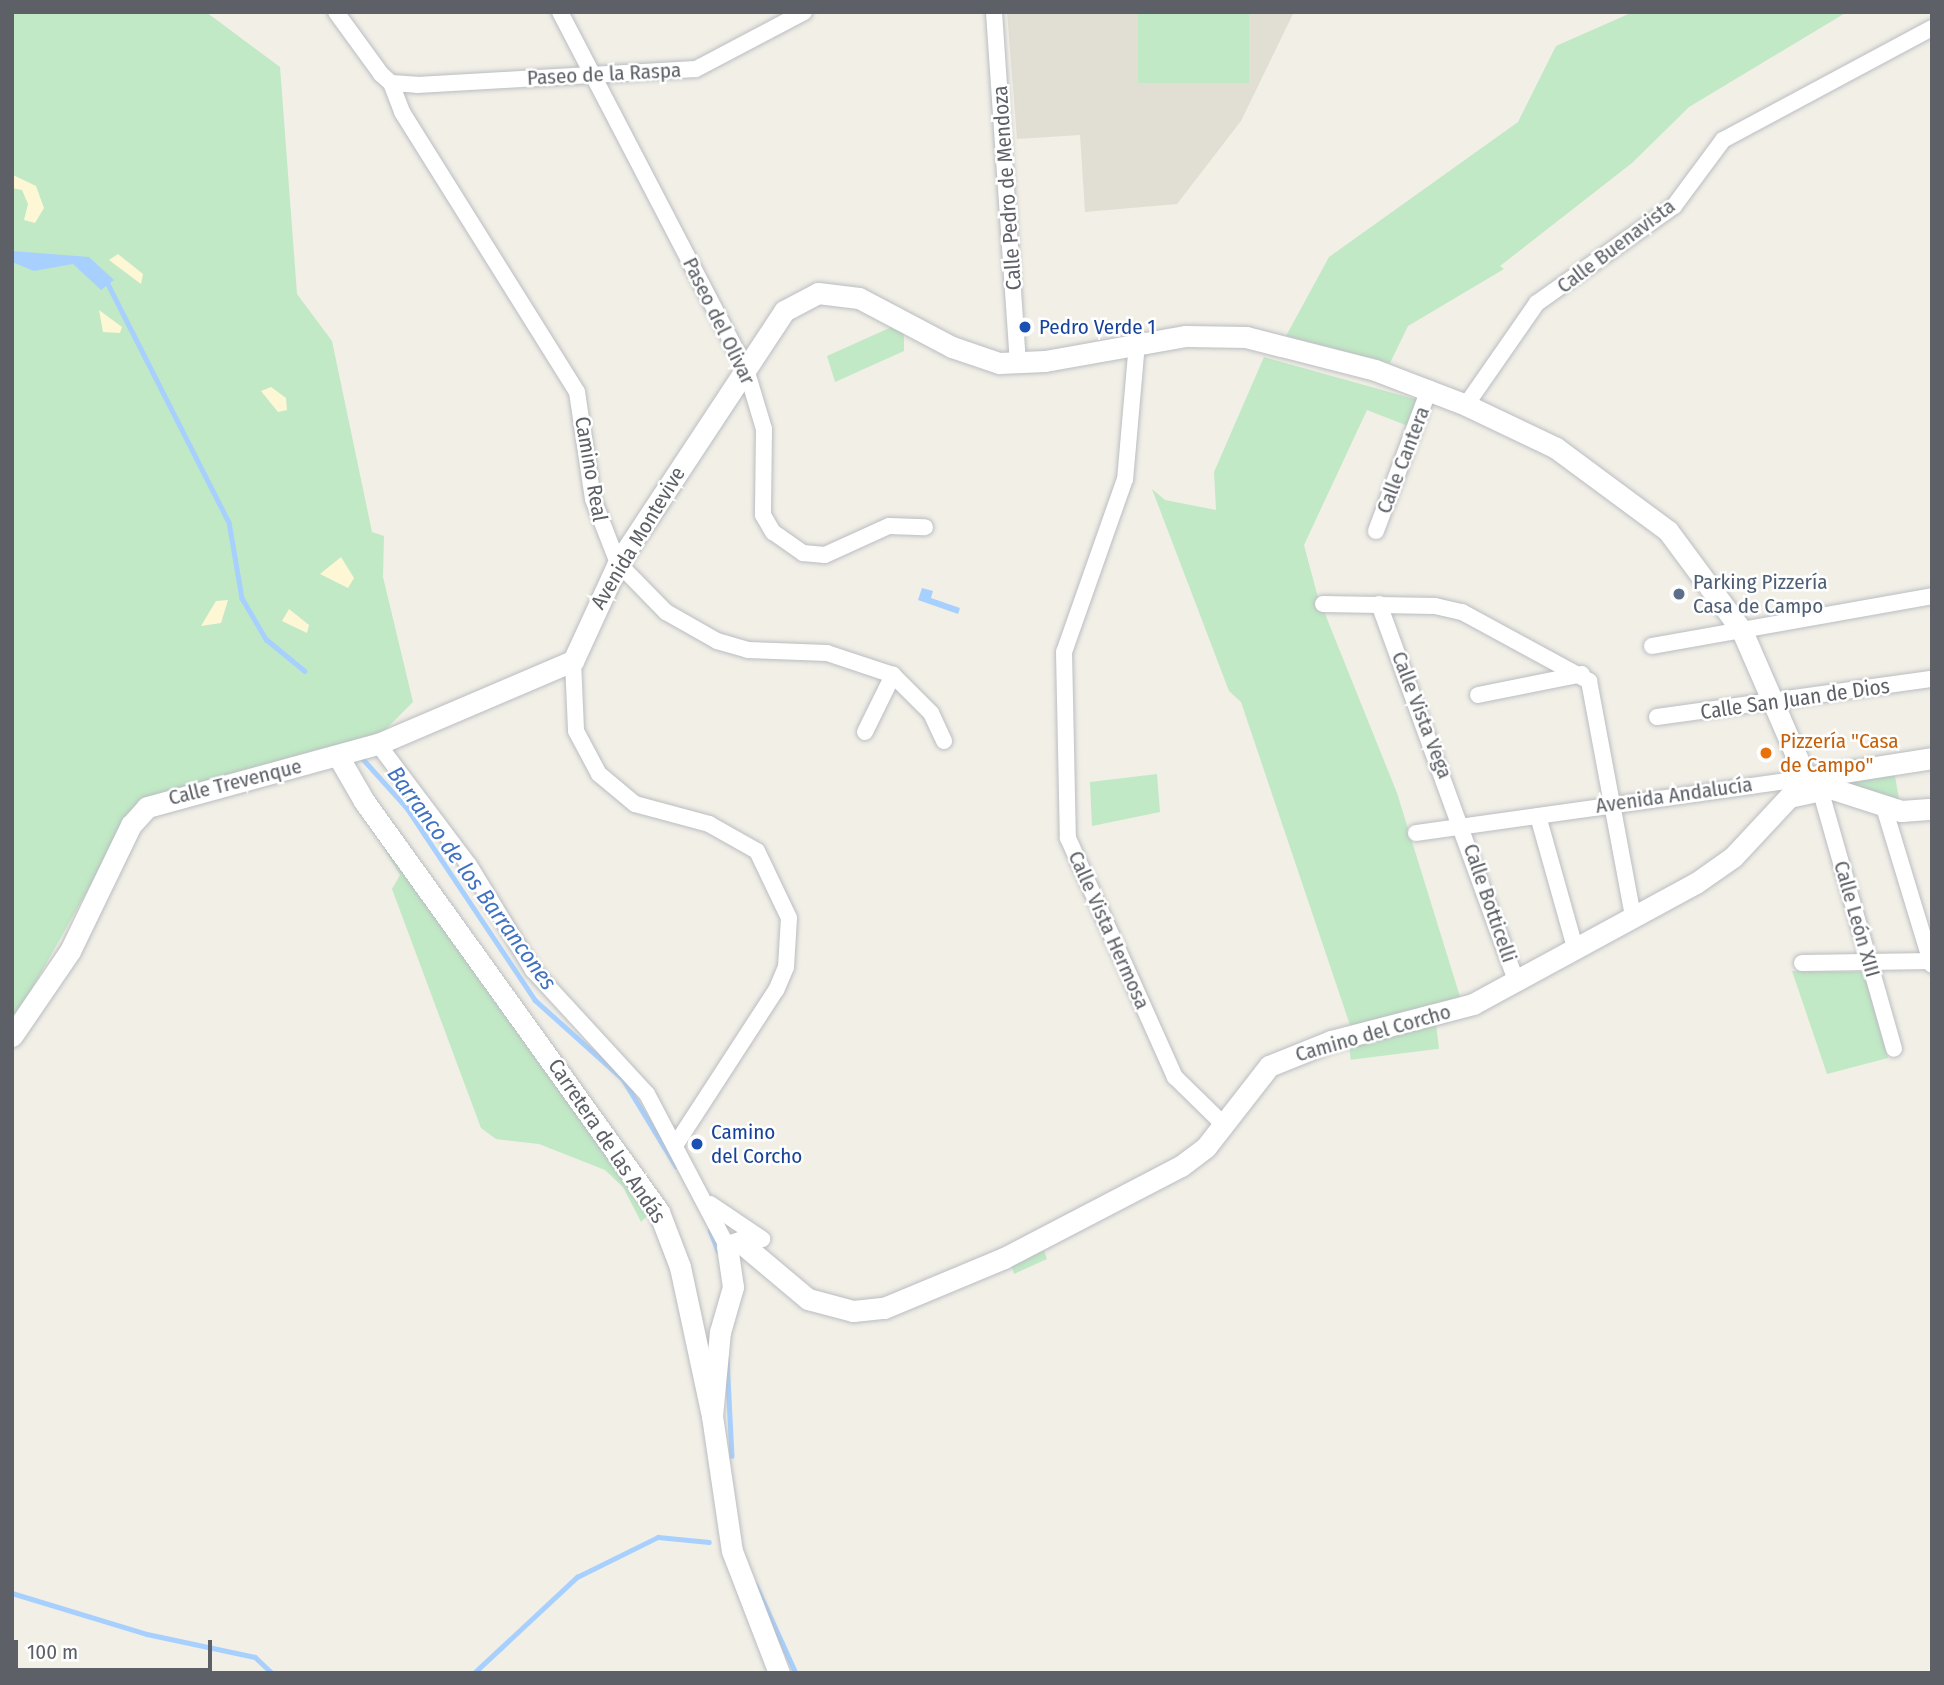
<!DOCTYPE html>
<html>
<head>
<meta charset="utf-8">
<style>
	body { margin:0 }
	#map { position:relative; width:1944px; height:1685px; overflow:hidden; background:#f1efe6; font-family:"Fira Sans Condensed",sans-serif }
	div>[style] { position:absolute }
	.education>* { inset:0; background:#e1dfd4 }
	.green>* { inset:0; background:#c1e9c5; transform-origin:0 0 }
	.sand>* { inset:0; background:#fdf7d5 }
	.water>* { inset:0; background:#a7d0ff }
	.stream>* { height:4.5px; margin:-2.25px; padding:0 2.25px; transform-origin:2.25px; border-radius:2.25px; background:#a7d0ff }
	.roads { filter:drop-shadow(0 0 2px #babdc2) drop-shadow(0 0 2px #babdc2) }
	.street>* { height:16px; margin:-8px; padding:0 8px; transform-origin:8px; border-radius:8px; background:#fff }
	.secondary>* { height:21px; margin:-10.5px; padding:0 10.5px; transform-origin:10.5px; border-radius:10.5px; background:#fff }
	.dots>* { width:19px; height:19px; translate:-50% -50%; box-sizing:border-box; border:4px solid #fff; border-radius:50% }
	span { translate:-50% -50%; white-space:nowrap; text-align:center; line-height:1.15; -webkit-text-stroke:5px #fff; paint-order:stroke }
	.street-label { font-size:21px; color:#5d6167 }
	.transit-label { font-size:21px; color:#164399 }
	.left { translate:0 -50%; text-align:left }
	.service-label { font-size:21px; color:#4e5e75 }
	.food-label { font-size:21px; color:#c56008 }
	.water-label { font-size:23px; color:#4072c1; font-style:italic }
	.frame { position:absolute; inset:0; border:14px solid #5d6167; pointer-events:none }
	.scale { position:absolute; left:14px; top:1640px; width:198px; height:32px; box-sizing:border-box; border:4px solid #5d6167; border-top:0; padding-left:9px; font-size:21px; line-height:24px; white-space:nowrap; color:#5d6167; -webkit-text-stroke:5px #fff; paint-order:stroke }
</style>
</head>
<body>
<div id="map">
	<div class="education">
		<div style="clip-path:polygon(1007px 12px,1294px 12px,1241px 121px,1177px 204px,1085px 212px,1080px 135px,1017px 139px)"></div>
	</div>
	<div class="green">
		<div style="clip-path:polygon(12px 12px,206px 12px,280px 67px,297px 294px,332px 341px,372px 532px,384px 536px,383px 577px,413px 702px,379px 736px,138px 801px,12px 1024px)"></div>
		<div style="left:1138px;top:12px;width:111px;height:71px"></div>
		<div style="clip-path:polygon(1633px 12px,1847px 12px,1689px 107px,1632px 163px,1500px 266px,1504px 269px,1408px 326px,1390px 363px,1286px 336px,1329px 257px,1518px 122px,1556px 46px)"></div>
		<div style="clip-path:polygon(896px 325px,904px 330px,904px 351px,835px 382px,827px 356px)"></div>
		<div style="clip-path:polygon(1264px 357px,1418px 400px,1408px 426px,1367px 410px,1304px 545px,1317px 594px,1397px 793px,1461px 1000px,1352px 1031px,1241px 702px,1229px 691px,1152px 489px,1165px 500px,1216px 510px,1214px 472px)"></div>
		<div style="clip-path:polygon(1893px 764px,1901px 811px,1820px 776px)"></div>
		<div style="clip-path:polygon(1157px 774px,1160px 812px,1092px 826px,1090px 782px)"></div>
		<div style="clip-path:polygon(391px 846px,650px 1213px,641px 1222px,623px 1187px,605px 1170px,539px 1144px,496px 1139px,481px 1128px,392px 889px,400px 875px,384px 849px)"></div>
		<div style="clip-path:polygon(1792px 971px,1864px 972px,1888px 1058px,1827px 1074px)"></div>
		<div style="left:1436px;top:1024px;width:25px;height:89px;rotate:83deg"></div>
		<div style="clip-path:polygon(1043px 1248px,1047px 1259px,1014px 1274px,1010px 1260px)"></div>
	</div>
	<div class="sand">
		<div style="clip-path:polygon(13px 175px,36px 186px,44px 208px,35px 223px,24px 220px,28px 204px,22px 190px,12px 188px)"></div>
		<div style="clip-path:polygon(118px 254px,143px 274px,141px 284px,109px 260px)"></div>
		<div style="clip-path:polygon(99px 310px,122px 327px,120px 333px,103px 332px)"></div>
		<div style="clip-path:polygon(271px 387px,286px 398px,287px 410px,278px 412px,261px 391px)"></div>
		<div style="clip-path:polygon(341px 557px,354px 578px,348px 588px,320px 574px)"></div>
		<div style="clip-path:polygon(228px 600px,221px 623px,201px 626px,216px 601px)"></div>
		<div style="clip-path:polygon(289px 609px,309px 625px,307px 633px,282px 621px)"></div>
	</div>
	<div class="water">
		<div style="clip-path:polygon(12px 251px,89px 257px,114px 280px,101px 290px,73px 264px,34px 271px,12px 262px)"></div>
		<div style="clip-path:polygon(922px 588px,933px 591px,931px 598px,960px 608px,958px 614px,918px 600px)"></div>
	</div>
	<div class="stream">
		<div style="left:107px;top:282px;width:269px;rotate:63.1deg"></div>
		<div style="left:229px;top:522px;width:77px;rotate:80.3deg"></div>
		<div style="left:242px;top:598px;width:48px;rotate:59.7deg"></div>
		<div style="left:266px;top:639px;width:50px;rotate:39.4deg"></div>
		<div style="left:363px;top:759px;width:66px;rotate:48.1deg"></div>
		<div style="left:407px;top:808px;width:231px;rotate:56.3deg"></div>
		<div style="left:535px;top:1000px;width:118px;rotate:41.9deg"></div>
		<div style="left:623px;top:1079px;width:102px;rotate:58.7deg"></div>
		<div style="left:710px;top:1230px;width:22px;rotate:69deg"></div>
		<div style="left:727px;top:1358px;width:98px;rotate:87.1deg"></div>
		<div style="left:756px;top:1585px;width:97px;rotate:65.6deg"></div>
		<div style="left:12px;top:1593px;width:141px;rotate:16.9deg"></div>
		<div style="left:147px;top:1634px;width:110px;rotate:12deg"></div>
		<div style="left:255px;top:1657px;width:23px;rotate:43deg"></div>
		<div style="left:474px;top:1673px;width:141px;rotate:-43deg"></div>
		<div style="left:577px;top:1577px;width:90px;rotate:-26.3deg"></div>
		<div style="left:658px;top:1537px;width:51px;rotate:5.6deg"></div>
	</div>
	<div class="roads">
		<div class="street">
			<div style="left:336px;top:12px;width:77px;rotate:54deg"></div>
			<div style="left:381px;top:74px;width:13px;rotate:42deg"></div>
			<div style="left:391px;top:83px;width:26px;rotate:4deg"></div>
			<div style="left:417px;top:85px;width:279px;rotate:-3.3deg"></div>
			<div style="left:696px;top:69px;width:122px;rotate:-27.8deg"></div>
			<div style="left:560px;top:12px;width:403px;rotate:62.5deg"></div>
			<div style="left:746px;top:369px;width:63px;rotate:73.3deg"></div>
			<div style="left:764px;top:429px;width:86px;rotate:90.7deg"></div>
			<div style="left:763px;top:515px;width:20px;rotate:60deg"></div>
			<div style="left:773px;top:532px;width:37px;rotate:35deg"></div>
			<div style="left:803px;top:553px;width:22px;rotate:5deg"></div>
			<div style="left:825px;top:555px;width:70px;rotate:-24.4deg"></div>
			<div style="left:889px;top:526px;width:36px;rotate:2deg"></div>
			<div style="left:994px;top:12px;width:352px;rotate:86.1deg"></div>
			<div style="left:391px;top:83px;width:31px;rotate:69deg"></div>
			<div style="left:402px;top:112px;width:330px;rotate:58deg"></div>
			<div style="left:577px;top:392px;width:108px;rotate:81.5deg"></div>
			<div style="left:593px;top:499px;width:69px;rotate:68.7deg"></div>
			<div style="left:618px;top:563px;width:69px;rotate:45.6deg"></div>
			<div style="left:666px;top:612px;width:59px;rotate:29.6deg"></div>
			<div style="left:717px;top:641px;width:32px;rotate:16deg"></div>
			<div style="left:748px;top:650px;width:79px;rotate:2.2deg"></div>
			<div style="left:827px;top:653px;width:70px;rotate:18.4deg"></div>
			<div style="left:893px;top:675px;width:54px;rotate:45deg"></div>
			<div style="left:931px;top:713px;width:31px;rotate:65deg"></div>
			<div style="left:1137px;top:343px;width:137px;rotate:95deg"></div>
			<div style="left:1125px;top:479px;width:183px;rotate:109.4deg"></div>
			<div style="left:1064px;top:652px;width:186px;rotate:88.8deg"></div>
			<div style="left:1068px;top:838px;width:262px;rotate:65.9deg"></div>
			<div style="left:1175px;top:1077px;width:66px;rotate:44.4deg"></div>
			<div style="left:1466px;top:405px;width:124px;rotate:-55.2deg"></div>
			<div style="left:1537px;top:303px;width:168px;rotate:-35.3deg"></div>
			<div style="left:1674px;top:206px;width:82px;rotate:-53.4deg"></div>
			<div style="left:1723px;top:140px;width:237px;rotate:-28.2deg"></div>
			<div style="left:1376px;top:531px;width:152px;rotate:-69.5deg"></div>
			<div style="left:1323px;top:604px;width:112px;rotate:1deg"></div>
			<div style="left:1435px;top:606px;width:28px;rotate:13deg"></div>
			<div style="left:1462px;top:612px;width:145px;rotate:28.5deg"></div>
			<div style="left:1589px;top:681px;width:238px;rotate:79.4deg"></div>
			<div style="left:1379px;top:604px;width:400px;rotate:70deg"></div>
			<div style="left:1652px;top:646px;width:284px;rotate:-10.1deg"></div>
			<div style="left:573px;top:661px;width:70px;rotate:87.5deg"></div>
			<div style="left:576px;top:731px;width:49px;rotate:61.9deg"></div>
			<div style="left:599px;top:774px;width:47px;rotate:39.8deg"></div>
			<div style="left:635px;top:804px;width:77px;rotate:15.1deg"></div>
			<div style="left:709px;top:824px;width:55px;rotate:29.4deg"></div>
			<div style="left:757px;top:851px;width:74px;rotate:64.5deg"></div>
			<div style="left:789px;top:918px;width:49px;rotate:93.5deg"></div>
			<div style="left:786px;top:967px;width:25px;rotate:113deg"></div>
			<div style="left:776px;top:990px;width:184px;rotate:123deg"></div>
			<div style="left:1478px;top:695px;width:106px;rotate:-11.4deg"></div>
			<div style="left:1657px;top:717px;width:278px;rotate:-7.9deg"></div>
			<div style="left:865px;top:732px;width:64px;rotate:-63.8deg"></div>
			<div style="left:378px;top:744px;width:151px;rotate:53.1deg"></div>
			<div style="left:469px;top:865px;width:123px;rotate:58.6deg"></div>
			<div style="left:533px;top:970px;width:168px;rotate:47.4deg"></div>
			<div style="left:647px;top:1094px;width:172px;rotate:62.2deg"></div>
			<div style="left:1820px;top:789px;width:270px;rotate:74.1deg"></div>
			<div style="left:1883px;top:804px;width:168px;rotate:73.1deg"></div>
			<div style="left:1538px;top:816px;width:137px;rotate:74.3deg"></div>
			<div style="left:1416px;top:833px;width:394px;rotate:-8deg"></div>
			<div style="left:1802px;top:963px;width:130px;rotate:-0.9deg"></div>
			<div style="left:710px;top:1204px;width:63px;rotate:33.9deg"></div>
		</div>
		<div class="secondary">
			<div style="left:338px;top:756px;width:52px;rotate:60deg"></div>
			<div style="left:364px;top:801px;width:506px;rotate:54.33deg"></div>
			<div style="left:659px;top:1212px;width:59px;rotate:69.1deg"></div>
			<div style="left:680px;top:1267px;width:152px;rotate:77.9deg"></div>
			<div style="left:712px;top:1416px;width:136px;rotate:81.6deg"></div>
			<div style="left:732px;top:1551px;width:131px;rotate:68.9deg"></div>
			<div style="left:12px;top:1036px;width:103px;rotate:-55.7deg"></div>
			<div style="left:70px;top:951px;width:140px;rotate:-64.2deg"></div>
			<div style="left:131px;top:825px;width:24px;rotate:-48deg"></div>
			<div style="left:147px;top:807px;width:239px;rotate:-15.3deg"></div>
			<div style="left:378px;top:744px;width:212px;rotate:-23.1deg"></div>
			<div style="left:573px;top:661px;width:108px;rotate:-65.3deg"></div>
			<div style="left:618px;top:563px;width:302px;rotate:-56.6deg"></div>
			<div style="left:784px;top:311px;width:38px;rotate:-28deg"></div>
			<div style="left:818px;top:293px;width:41px;rotate:7deg"></div>
			<div style="left:859px;top:298px;width:105px;rotate:27.8deg"></div>
			<div style="left:952px;top:347px;width:50px;rotate:18.8deg"></div>
			<div style="left:999px;top:363px;width:46px;rotate:-2.5deg"></div>
			<div style="left:1045px;top:361px;width:143px;rotate:-10.1deg"></div>
			<div style="left:1186px;top:336px;width:60px;rotate:1deg"></div>
			<div style="left:1246px;top:337px;width:133px;rotate:14.3deg"></div>
			<div style="left:1375px;top:370px;width:97px;rotate:21deg"></div>
			<div style="left:1466px;top:405px;width:100px;rotate:25.5deg"></div>
			<div style="left:1556px;top:448px;width:139px;rotate:36.5deg"></div>
			<div style="left:1668px;top:531px;width:124px;rotate:53.5deg"></div>
			<div style="left:1742px;top:631px;width:160px;rotate:66.5deg"></div>
			<div style="left:1806px;top:778px;width:128px;rotate:-9deg"></div>
			<div style="left:712px;top:1416px;width:84px;rotate:-84.6deg"></div>
			<div style="left:720px;top:1332px;width:47px;rotate:-73.9deg"></div>
			<div style="left:733px;top:1287px;width:41px;rotate:-98.3deg"></div>
			<div style="left:727px;top:1246px;width:14px;rotate:-17deg"></div>
			<div style="left:740px;top:1242px;width:89px;rotate:40deg"></div>
			<div style="left:808px;top:1299px;width:47px;rotate:14.9deg"></div>
			<div style="left:853px;top:1311px;width:31px;rotate:-6deg"></div>
			<div style="left:884px;top:1308px;width:130px;rotate:-22.6deg"></div>
			<div style="left:1004px;top:1258px;width:199px;rotate:-27.5deg"></div>
			<div style="left:1181px;top:1166px;width:31px;rotate:-37deg"></div>
			<div style="left:1206px;top:1147px;width:103px;rotate:-52.1deg"></div>
			<div style="left:1269px;top:1066px;width:67px;rotate:-22deg"></div>
			<div style="left:1331px;top:1041px;width:147px;rotate:-14.6deg"></div>
			<div style="left:1473px;top:1004px;width:254px;rotate:-28.5deg"></div>
			<div style="left:1696px;top:883px;width:45px;rotate:-35.1deg"></div>
			<div style="left:1733px;top:857px;width:82px;rotate:-47deg"></div>
			<div style="left:1789px;top:797px;width:42px;rotate:-12.4deg"></div>
			<div style="left:1830px;top:788px;width:75px;rotate:17.9deg"></div>
			<div style="left:1901px;top:811px;width:31px;rotate:-4deg"></div>
		</div>
	</div>
	<div class="dots">
		<div style="left:1025px;top:327px;background:#1a4fb4"></div>
		<div style="left:1679px;top:594px;background:#5c6f8a"></div>
		<div style="left:1766px;top:753px;background:#e8710a"></div>
		<div style="left:697px;top:1144px;background:#1a4fb4"></div>
	</div>
	<div class="street-label">
		<span style="left:604px;top:74px;rotate:-3deg">Paseo de la Raspa</span>
		<span style="left:1007px;top:188px;rotate:-94deg">Calle Pedro de Mendoza</span>
		<span style="left:1616px;top:246px;rotate:-37deg">Calle Buenavista</span>
		<span style="left:719px;top:321px;rotate:64deg">Paseo del Olivar</span>
		<span style="left:1403px;top:460px;rotate:-69deg">Calle Cantera</span>
		<span style="left:591px;top:469px;rotate:80deg">Camino Real</span>
		<span style="left:638px;top:538px;rotate:-59deg">Avenida Montevive</span>
		<span style="left:1795px;top:699px;rotate:-8deg">Calle San Juan de Dios</span>
		<span style="left:1422px;top:715px;rotate:69deg">Calle Vista Vega</span>
		<span style="left:235px;top:782px;rotate:-14deg">Calle Trevenque</span>
		<span style="left:1674px;top:795px;rotate:-8deg">Avenida Andalucía</span>
		<span style="left:1490px;top:903px;rotate:71deg">Calle Botticelli</span>
		<span style="left:1857px;top:919px;rotate:74deg">Calle León XIII</span>
		<span style="left:1109px;top:930px;rotate:66deg">Calle Vista Hermosa</span>
		<span style="left:1373px;top:1033px;rotate:-16deg">Camino del Corcho</span>
		<span style="left:607px;top:1141px;rotate:56deg">Carretera de las Andás</span>
	</div>
	<div class="transit-label">
		<span class="left" style="left:1039px;top:327px">Pedro Verde 1</span>
		<span class="left" style="left:711px;top:1144px">Camino<br>del Corcho</span>
	</div>
	<div class="service-label">
		<span class="left" style="left:1693px;top:594px">Parking Pizzería<br>Casa de Campo</span>
	</div>
	<div class="food-label">
		<span class="left" style="left:1780px;top:753px">Pizzería "Casa<br>de Campo"</span>
	</div>
	<div class="water-label">
		<span style="left:472px;top:878px;rotate:54deg">Barranco de los Barrancones</span>
	</div>
	<div class="frame"></div>
	<div class="scale">100 m</div>
</div>
</body>
</html>
